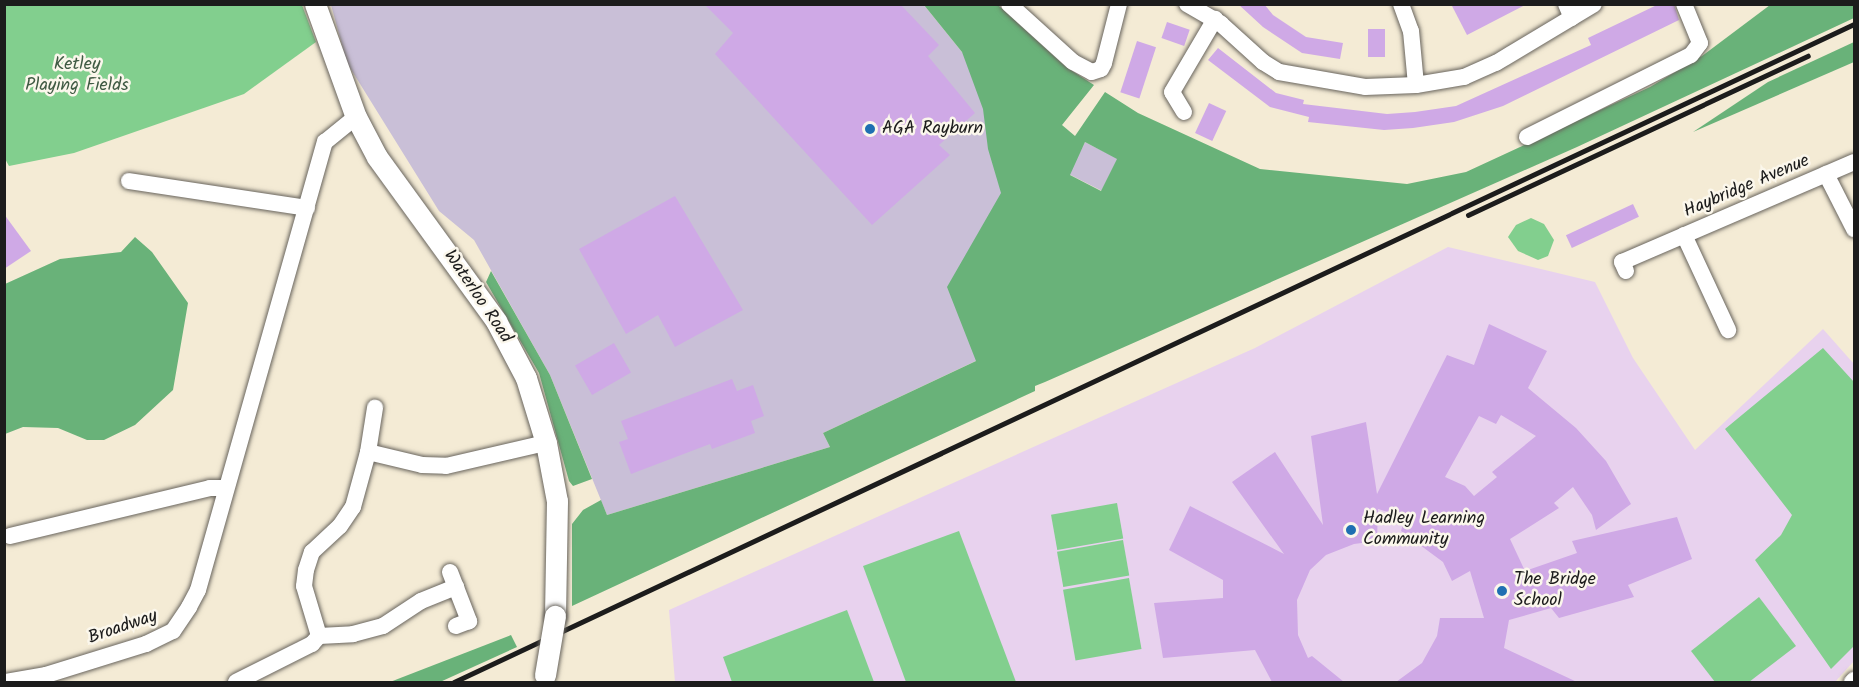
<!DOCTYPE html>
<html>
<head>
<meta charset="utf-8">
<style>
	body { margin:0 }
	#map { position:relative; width:1859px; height:687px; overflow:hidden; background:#f4ebd5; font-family:Kalam,sans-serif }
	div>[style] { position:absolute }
	.built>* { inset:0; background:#e8d2ee }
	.industrial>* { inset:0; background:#c9bfd7; transform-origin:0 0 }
	.green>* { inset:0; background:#82cf8e; transform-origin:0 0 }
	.forest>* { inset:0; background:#69b279 }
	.building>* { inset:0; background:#cfa9e6; transform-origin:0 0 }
	.roads { filter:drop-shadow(0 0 2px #68645d) drop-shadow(0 0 2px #68645d) }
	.minor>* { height:16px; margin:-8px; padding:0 8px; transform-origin:8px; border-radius:8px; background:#fff }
	.tertiary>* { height:21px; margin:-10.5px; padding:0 10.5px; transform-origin:10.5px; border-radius:10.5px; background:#fff }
	.rail>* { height:4.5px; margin:-2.25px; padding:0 2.25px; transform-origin:2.25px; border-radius:2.25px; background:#1c1c1c }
	.bridges { filter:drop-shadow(0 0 2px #68645d) drop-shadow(0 0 2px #68645d) }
	.tertiary-bridge>* { height:21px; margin:-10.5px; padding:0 10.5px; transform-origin:10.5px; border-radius:10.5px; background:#fff }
	.dots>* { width:16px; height:16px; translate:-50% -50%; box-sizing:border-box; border:3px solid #fbf7ec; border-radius:50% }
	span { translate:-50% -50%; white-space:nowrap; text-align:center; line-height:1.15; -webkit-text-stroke:5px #fbf7ec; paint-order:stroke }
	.park-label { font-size:18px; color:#405b44 }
	.poi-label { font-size:18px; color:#1c1c1c }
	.left { translate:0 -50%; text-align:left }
	.street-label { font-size:18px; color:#1c1c1c }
	.frame { position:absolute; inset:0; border:6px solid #1c1c1c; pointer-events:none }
</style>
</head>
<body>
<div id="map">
	<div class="built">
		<div style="clip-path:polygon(1448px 247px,1595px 282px,1633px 358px,1695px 450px,1823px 329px,1854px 364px,1854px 661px,1835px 682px,675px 682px,669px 610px,1255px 348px)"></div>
	</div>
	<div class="industrial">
		<div style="clip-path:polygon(331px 5px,924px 5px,962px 52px,1058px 130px,1037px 332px,823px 433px,830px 447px,607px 515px,550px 375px,474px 240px,439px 211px,347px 63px)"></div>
		<div style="left:1085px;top:142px;width:37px;height:36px;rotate:27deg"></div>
	</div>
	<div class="green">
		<div style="clip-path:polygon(4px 5px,302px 5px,316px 42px,244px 94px,74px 153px,9px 166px,4px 157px)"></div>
		<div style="clip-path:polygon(1531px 218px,1544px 224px,1554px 240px,1548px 256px,1538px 260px,1518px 251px,1508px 237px,1516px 225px)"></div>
		<div style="clip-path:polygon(1823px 348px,1854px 382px,1854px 646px,1831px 669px,1755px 560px,1781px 535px,1792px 515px,1725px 429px)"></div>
		<div style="left:1117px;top:503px;width:36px;height:67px;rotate:80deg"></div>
		<div style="clip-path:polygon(959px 531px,1016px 682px,906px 682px,863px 566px)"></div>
		<div style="left:1123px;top:540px;width:36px;height:67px;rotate:80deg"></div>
		<div style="left:1129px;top:578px;width:72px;height:67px;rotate:80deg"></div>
		<div style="clip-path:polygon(1759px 597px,1796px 646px,1749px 682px,1715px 682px,1691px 651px)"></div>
		<div style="clip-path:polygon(847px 610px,874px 682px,732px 682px,723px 657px)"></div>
	</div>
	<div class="forest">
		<div style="clip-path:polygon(evenodd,924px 5px,998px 5px,1066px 67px,1094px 85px,1062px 125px,1075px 136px,1105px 92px,1138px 113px,1260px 169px,1407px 184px,1466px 172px,1650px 87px,1702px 56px,1770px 5px,1854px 5px,1854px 18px,1577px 147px,1045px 382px,1035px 386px,1035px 391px,572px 606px,572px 524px,583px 510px,601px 500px,607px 515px,830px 447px,823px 433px,976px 361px,947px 287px,1001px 193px,988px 149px,983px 109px,962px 52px,924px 5px,1085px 142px,1117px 159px,1101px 191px,1070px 175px,1085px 142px)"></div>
		<div style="clip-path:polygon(1854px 42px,1854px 62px,1693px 132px,1768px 82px)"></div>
		<div style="clip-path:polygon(135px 237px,152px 252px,188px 303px,173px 390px,135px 425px,104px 440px,87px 440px,58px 428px,23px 427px,5px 434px,5px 284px,60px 259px,121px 252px)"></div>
		<div style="clip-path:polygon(491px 271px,550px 375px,592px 479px,573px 486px,569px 481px,539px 373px,486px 282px)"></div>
		<div style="clip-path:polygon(511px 635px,517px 647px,440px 682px,390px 682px)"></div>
	</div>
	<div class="building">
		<div style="clip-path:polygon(704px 4px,900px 4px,939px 45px,928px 56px,975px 113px,939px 145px,950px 155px,872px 225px,715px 54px,733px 33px)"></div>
		<div style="clip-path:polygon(1238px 4px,1264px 4px,1273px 15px,1306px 37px,1343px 43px,1340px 59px,1302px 53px,1263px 27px)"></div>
		<div style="clip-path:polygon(1451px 4px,1527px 4px,1467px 35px)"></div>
		<div style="clip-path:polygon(1659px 4px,1674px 4px,1679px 20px,1503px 106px,1454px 122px,1413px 128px,1384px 130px,1308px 122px,1309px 117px,1270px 107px,1208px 60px,1218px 48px,1276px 93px,1304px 100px,1303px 104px,1387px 114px,1415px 112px,1456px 106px,1591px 45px,1588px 38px)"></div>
		<div style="left:1167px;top:22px;width:24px;height:17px;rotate:19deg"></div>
		<div style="left:1368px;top:29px;width:17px;height:28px"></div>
		<div style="left:1137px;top:41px;width:20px;height:54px;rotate:18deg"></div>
		<div style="left:1209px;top:103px;width:19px;height:33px;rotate:25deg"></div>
		<div style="clip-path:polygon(675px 196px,743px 310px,675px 347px,658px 315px,626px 334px,579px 249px)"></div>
		<div style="left:1633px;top:204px;width:14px;height:74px;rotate:65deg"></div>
		<div style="clip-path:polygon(4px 214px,31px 251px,4px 269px)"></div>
		<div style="clip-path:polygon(evenodd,1489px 324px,1547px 351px,1528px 388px,1576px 428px,1606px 461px,1631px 504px,1596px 530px,1592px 515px,1573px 487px,1554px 503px,1559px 508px,1510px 539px,1525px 571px,1577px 553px,1572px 541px,1677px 517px,1692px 559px,1628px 585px,1634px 597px,1559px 618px,1551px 608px,1509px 620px,1504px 648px,1577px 682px,1396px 682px,1422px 663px,1437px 636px,1440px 618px,1484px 618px,1470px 571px,1452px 581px,1443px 562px,1401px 531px,1405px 517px,1378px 509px,1377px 541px,1354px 544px,1326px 555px,1310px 570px,1297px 600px,1298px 635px,1308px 658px,1312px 656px,1344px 682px,1272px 682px,1255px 650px,1163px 658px,1154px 603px,1223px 598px,1223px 580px,1169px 550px,1190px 506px,1284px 554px,1232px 482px,1275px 452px,1323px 525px,1311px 436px,1366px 422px,1377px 494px,1447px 355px,1474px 365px,1489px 324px,1501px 415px,1536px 436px,1492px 472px,1497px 477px,1474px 496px,1465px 486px,1445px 477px,1479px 416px,1496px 424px,1501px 415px)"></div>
		<div style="left:614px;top:343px;width:34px;height:45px;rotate:60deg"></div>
		<div style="clip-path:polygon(732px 379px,737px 391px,753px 385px,764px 416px,751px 421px,755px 433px,712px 449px,710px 444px,631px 474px,619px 442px,628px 439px,621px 421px)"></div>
	</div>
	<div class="roads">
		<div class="minor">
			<div style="left:1009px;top:4px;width:86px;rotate:42.2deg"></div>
			<div style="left:1073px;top:62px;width:21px;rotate:28deg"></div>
			<div style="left:1092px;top:72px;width:9px;rotate:-18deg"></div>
			<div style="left:1101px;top:69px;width:7px;rotate:-63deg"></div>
			<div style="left:1104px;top:63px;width:61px;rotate:-75.7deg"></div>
			<div style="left:1187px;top:4px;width:39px;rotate:30deg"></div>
			<div style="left:1221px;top:24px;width:57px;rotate:42.1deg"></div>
			<div style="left:1263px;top:62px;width:19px;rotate:32deg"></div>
			<div style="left:1279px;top:72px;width:87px;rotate:9.9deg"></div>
			<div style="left:1365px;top:87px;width:51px;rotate:-2.2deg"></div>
			<div style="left:1416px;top:85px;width:49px;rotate:-9.5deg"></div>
			<div style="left:1464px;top:77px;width:35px;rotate:-24deg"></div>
			<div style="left:1496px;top:63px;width:114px;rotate:-31deg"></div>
			<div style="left:1401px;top:4px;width:29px;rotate:70deg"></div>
			<div style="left:1411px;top:31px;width:54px;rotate:84.7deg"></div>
			<div style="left:1566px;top:4px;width:15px;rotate:67deg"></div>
			<div style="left:1184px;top:112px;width:23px;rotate:-121deg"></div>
			<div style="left:1172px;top:92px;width:85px;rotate:-59.5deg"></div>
			<div style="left:1527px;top:137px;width:183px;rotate:-26.6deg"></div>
			<div style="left:1691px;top:55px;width:15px;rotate:-53deg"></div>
			<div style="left:1700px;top:43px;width:42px;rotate:-112.3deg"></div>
			<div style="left:1826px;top:174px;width:62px;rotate:63deg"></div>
			<div style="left:129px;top:181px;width:180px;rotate:8.6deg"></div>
			<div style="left:1684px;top:235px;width:105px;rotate:65.1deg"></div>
			<div style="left:1626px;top:271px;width:10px;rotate:-114deg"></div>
			<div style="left:1622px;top:262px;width:253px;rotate:-23.3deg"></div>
			<div style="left:368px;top:452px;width:45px;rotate:-81deg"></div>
			<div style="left:10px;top:536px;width:206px;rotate:-13.5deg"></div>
			<div style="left:210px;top:488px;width:16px"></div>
			<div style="left:450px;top:572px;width:53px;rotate:68.8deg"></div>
			<div style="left:469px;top:621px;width:14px;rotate:159deg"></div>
			<div style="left:319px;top:636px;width:34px;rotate:-3deg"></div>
			<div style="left:353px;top:634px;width:31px;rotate:-15deg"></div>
			<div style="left:383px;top:626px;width:45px;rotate:-33.3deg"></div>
			<div style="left:421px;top:601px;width:38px;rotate:-22deg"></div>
			<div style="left:6px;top:682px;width:41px;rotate:-9.9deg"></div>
			<div style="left:46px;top:675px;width:105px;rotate:-17.2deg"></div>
			<div style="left:146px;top:644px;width:30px;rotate:-26deg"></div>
			<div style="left:173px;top:631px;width:29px;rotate:-56deg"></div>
			<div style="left:189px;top:607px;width:19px;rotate:-62deg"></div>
			<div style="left:198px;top:590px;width:466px;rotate:-74.2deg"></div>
			<div style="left:325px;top:142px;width:40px;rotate:-39deg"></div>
			<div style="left:236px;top:682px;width:85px;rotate:-26.6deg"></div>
			<div style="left:312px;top:644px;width:11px;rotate:-49deg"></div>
			<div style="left:319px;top:636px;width:52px;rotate:-106.7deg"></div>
			<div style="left:304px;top:586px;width:16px;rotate:-83deg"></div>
			<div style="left:306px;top:570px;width:19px;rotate:-72deg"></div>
			<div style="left:312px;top:552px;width:38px;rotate:-43deg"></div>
			<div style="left:340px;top:526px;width:23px;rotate:-56deg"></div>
			<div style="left:353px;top:507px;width:57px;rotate:-74.7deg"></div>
			<div style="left:368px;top:452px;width:56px;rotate:13.5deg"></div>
			<div style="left:422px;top:465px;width:24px;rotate:2deg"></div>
			<div style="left:446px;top:466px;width:103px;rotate:-13deg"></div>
			<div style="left:1852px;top:682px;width:3px;rotate:-45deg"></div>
		</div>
		<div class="tertiary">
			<div style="left:315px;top:4px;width:120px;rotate:70.1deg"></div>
			<div style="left:356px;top:117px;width:45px;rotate:62.3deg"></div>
			<div style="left:377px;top:157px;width:203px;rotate:54deg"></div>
			<div style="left:496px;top:321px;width:64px;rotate:62.2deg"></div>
			<div style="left:526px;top:378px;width:68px;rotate:72.9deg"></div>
			<div style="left:546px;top:443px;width:59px;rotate:79.3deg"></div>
			<div style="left:557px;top:501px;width:115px;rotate:91deg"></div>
		</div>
	</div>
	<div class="rail">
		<div style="left:1468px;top:215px;width:375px;rotate:-25.1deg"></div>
		<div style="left:454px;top:682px;width:1547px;rotate:-25.17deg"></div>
	</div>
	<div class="bridges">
		<div class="tertiary-bridge">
			<div style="left:545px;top:675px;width:60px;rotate:-80.4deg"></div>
		</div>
	</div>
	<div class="dots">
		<div style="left:870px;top:129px;background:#1f6fb2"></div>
		<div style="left:1351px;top:530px;background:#1f6fb2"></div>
		<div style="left:1502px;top:591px;background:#1f6fb2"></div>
	</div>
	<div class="park-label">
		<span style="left:77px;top:76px">Ketley<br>Playing Fields</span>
	</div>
	<div class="poi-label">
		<span class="left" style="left:882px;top:129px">AGA Rayburn</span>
		<span class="left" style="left:1363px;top:530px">Hadley Learning<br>Community</span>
		<span class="left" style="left:1514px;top:591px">The Bridge<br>School</span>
	</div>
	<div class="street-label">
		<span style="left:1747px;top:187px;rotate:-23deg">Haybridge Avenue</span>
		<span style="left:477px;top:297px;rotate:56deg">Waterloo Road</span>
		<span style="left:123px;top:628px;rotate:-19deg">Broadway</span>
	</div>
	<div class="frame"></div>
</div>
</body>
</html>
